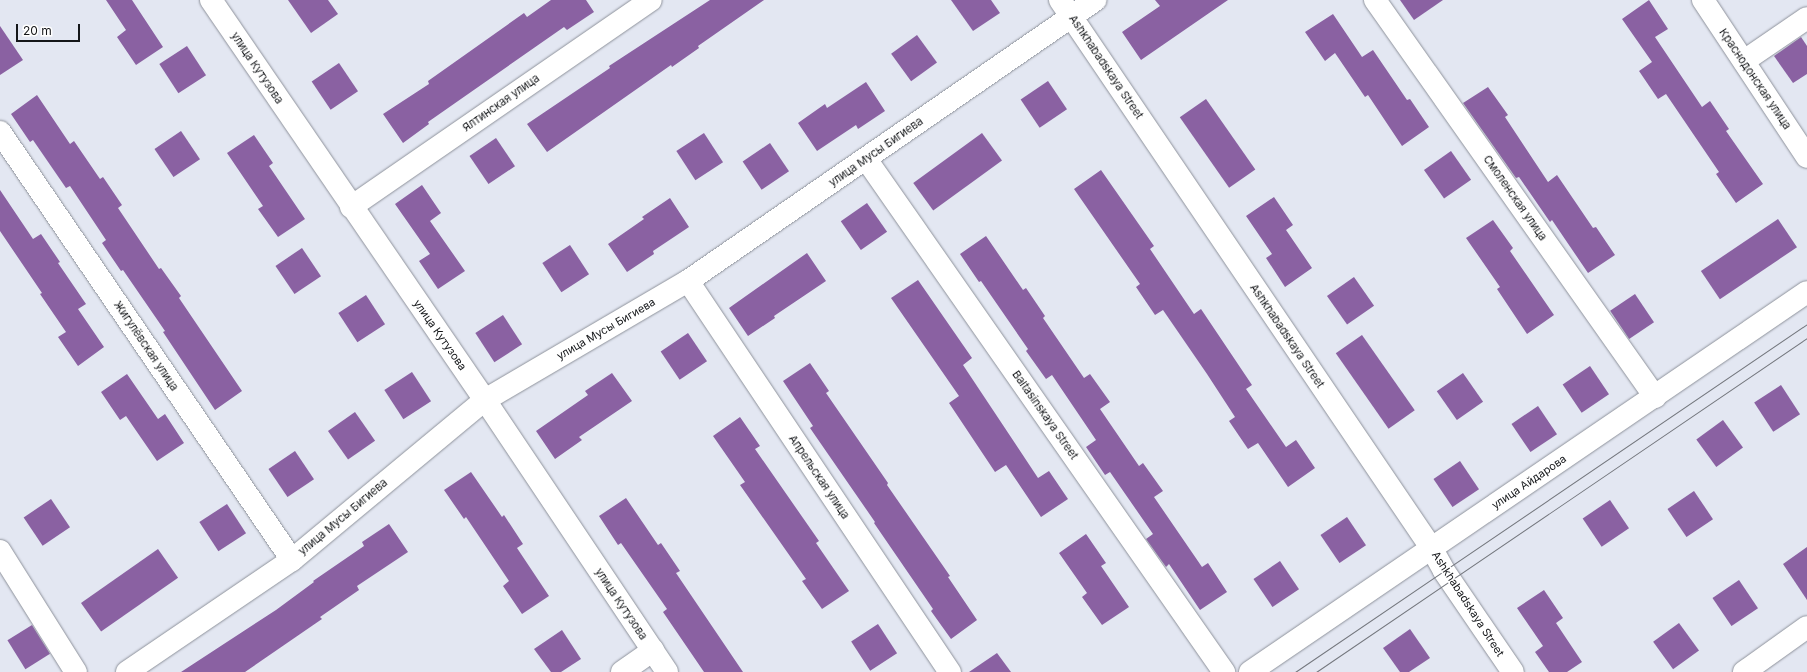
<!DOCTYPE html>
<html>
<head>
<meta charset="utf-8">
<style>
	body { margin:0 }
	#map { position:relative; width:1807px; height:672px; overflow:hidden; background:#e3e7f2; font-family:Inter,sans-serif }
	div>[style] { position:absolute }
	.building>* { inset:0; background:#8a61a2; transform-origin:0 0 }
	.roads { filter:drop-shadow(0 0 1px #8e929b) drop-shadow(0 0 1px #8e929b) }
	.minor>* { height:22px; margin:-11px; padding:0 11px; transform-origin:11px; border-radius:11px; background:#fff }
	.tram>* { height:1px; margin:-0.5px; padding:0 0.5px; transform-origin:0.5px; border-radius:0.5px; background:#74777e }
	span { translate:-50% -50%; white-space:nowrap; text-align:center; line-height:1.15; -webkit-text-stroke:3px #fff; paint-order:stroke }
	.street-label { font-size:11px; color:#141619 }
	.scale { position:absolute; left:16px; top:24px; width:64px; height:18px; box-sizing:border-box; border:2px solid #141619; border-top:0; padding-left:5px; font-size:12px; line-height:14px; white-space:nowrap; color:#141619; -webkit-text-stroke:3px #fff; paint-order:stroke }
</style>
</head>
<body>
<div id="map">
	<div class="building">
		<div style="clip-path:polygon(106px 0,132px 0,163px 47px,136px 65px,117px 37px,126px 30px)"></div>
		<div style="clip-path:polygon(288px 0,328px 0,338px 14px,311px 33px)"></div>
		<div style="clip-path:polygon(551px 0,586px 0,594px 12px,567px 30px,564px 27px,428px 122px,429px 124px,403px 143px,383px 114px,429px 84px,428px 81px,524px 13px,527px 17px)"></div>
		<div style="clip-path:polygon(710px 0,764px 0,698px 46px,699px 48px,672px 67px,671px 65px,547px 152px,527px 124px,610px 68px,609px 66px)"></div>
		<div style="clip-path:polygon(951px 0,991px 0,1000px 13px,973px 31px)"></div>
		<div style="clip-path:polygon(1155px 0,1228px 0,1141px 60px,1122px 32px,1160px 6px)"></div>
		<div style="clip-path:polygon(1400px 0,1443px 0,1414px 20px)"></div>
		<div style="clip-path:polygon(1649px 0,1668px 29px,1655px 37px,1702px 107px,1710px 101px,1729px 129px,1726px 131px,1763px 184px,1736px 203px,1716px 174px,1719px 172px,1666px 94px,1658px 99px,1639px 71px,1652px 62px,1622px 19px)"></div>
		<div style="clip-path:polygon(1333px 14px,1362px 57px,1373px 50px,1407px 100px,1410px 99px,1429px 127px,1402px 146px,1368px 95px,1365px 97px,1335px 53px,1325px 61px,1305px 32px)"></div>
		<div style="clip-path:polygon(0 26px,23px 60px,0 75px)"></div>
		<div style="left:917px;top:35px;width:34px;height:32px;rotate:54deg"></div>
		<div style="clip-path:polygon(1801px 37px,1807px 46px,1807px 74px,1793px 83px,1774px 56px)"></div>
		<div style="left:187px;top:46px;width:35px;height:33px;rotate:57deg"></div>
		<div style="left:339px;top:63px;width:34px;height:33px;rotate:56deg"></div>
		<div style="left:1048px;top:81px;width:34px;height:33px;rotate:56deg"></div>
		<div style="clip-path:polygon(866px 82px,885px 111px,858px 129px,856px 125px,817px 151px,798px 123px,825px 104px,827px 108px)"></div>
		<div style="clip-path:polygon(1488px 87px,1508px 115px,1505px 117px,1548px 182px,1557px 175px,1593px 228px,1596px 227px,1615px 255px,1588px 273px,1552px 220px,1550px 222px,1519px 177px,1516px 178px,1463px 103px)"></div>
		<div style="clip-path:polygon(37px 95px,70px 144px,74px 141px,100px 179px,103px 177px,122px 205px,118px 208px,159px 269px,161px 268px,181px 296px,179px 298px,242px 391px,215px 410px,163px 332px,165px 331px,123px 270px,121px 271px,102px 243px,106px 240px,70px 186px,66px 188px,33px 140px,30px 142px,11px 114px)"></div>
		<div style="left:1206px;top:99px;width:86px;height:32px;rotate:55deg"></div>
		<div style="left:181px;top:131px;width:34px;height:32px;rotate:56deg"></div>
		<div style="left:704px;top:133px;width:35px;height:33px;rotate:57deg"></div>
		<div style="left:982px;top:133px;width:34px;height:85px;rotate:54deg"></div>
		<div style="clip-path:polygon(254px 135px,273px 163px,269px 166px,305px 219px,278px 237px,258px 209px,263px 206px,227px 153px)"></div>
		<div style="left:496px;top:138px;width:34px;height:32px;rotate:56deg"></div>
		<div style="left:770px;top:143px;width:34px;height:33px;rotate:56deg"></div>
		<div style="left:1451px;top:151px;width:35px;height:33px;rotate:55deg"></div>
		<div style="clip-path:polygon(1101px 170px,1154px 246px,1150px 249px,1194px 314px,1201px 309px,1252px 385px,1246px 389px,1286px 447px,1296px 440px,1315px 468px,1288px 487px,1258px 443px,1248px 449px,1229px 421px,1235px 417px,1207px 374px,1163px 310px,1155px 315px,1136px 287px,1140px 284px,1074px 189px)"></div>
		<div style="clip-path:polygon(422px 185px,441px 213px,430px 221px,465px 271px,438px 289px,419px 261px,430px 254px,395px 204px)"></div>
		<div style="clip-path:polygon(0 190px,33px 239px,41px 234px,60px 262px,58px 263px,86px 304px,78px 309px,104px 347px,78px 366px,58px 337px,66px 332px,40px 294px,42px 293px,0 231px)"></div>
		<div style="clip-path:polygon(1274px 197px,1293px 225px,1286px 230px,1312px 268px,1285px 287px,1266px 258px,1272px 254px,1246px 216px)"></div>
		<div style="clip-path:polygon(670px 198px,689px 227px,653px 251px,654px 254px,627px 272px,608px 244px,644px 219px,642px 217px)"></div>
		<div style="left:867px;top:203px;width:35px;height:32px;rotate:55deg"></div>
		<div style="left:1778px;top:219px;width:34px;height:93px;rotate:56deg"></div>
		<div style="clip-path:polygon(1493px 220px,1513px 248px,1510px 251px,1554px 315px,1527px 334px,1497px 289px,1500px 287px,1466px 238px)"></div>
		<div style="clip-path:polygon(986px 236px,1023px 290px,1026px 288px,1045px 316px,1043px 318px,1084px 378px,1090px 374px,1110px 402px,1100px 409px,1139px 466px,1143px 463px,1163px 491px,1154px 497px,1202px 567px,1208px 563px,1227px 592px,1200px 610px,1169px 564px,1166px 567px,1146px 539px,1153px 534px,1110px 472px,1105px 475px,1086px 447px,1096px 440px,1052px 375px,1046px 379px,1026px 351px,1028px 349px,981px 281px,979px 282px,960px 254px)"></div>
		<div style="left:570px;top:245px;width:35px;height:33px;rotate:57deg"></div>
		<div style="left:302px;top:248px;width:34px;height:32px;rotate:56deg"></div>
		<div style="clip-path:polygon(807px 253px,826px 281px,774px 316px,775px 318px,748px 336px,729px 308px)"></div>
		<div style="left:1354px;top:277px;width:35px;height:33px;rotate:55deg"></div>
		<div style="clip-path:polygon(918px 280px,972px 358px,963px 365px,1038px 478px,1049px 471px,1068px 499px,1041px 517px,1006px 465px,995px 472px,949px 403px,959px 396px,891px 298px)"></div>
		<div style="left:1635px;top:294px;width:34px;height:30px;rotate:56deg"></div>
		<div style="left:366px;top:295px;width:35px;height:33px;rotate:57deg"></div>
		<div style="left:503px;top:315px;width:35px;height:33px;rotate:57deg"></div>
		<div style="left:688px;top:333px;width:34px;height:33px;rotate:56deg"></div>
		<div style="left:1362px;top:335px;width:92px;height:32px;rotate:55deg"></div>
		<div style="clip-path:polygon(810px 363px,829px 391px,826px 393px,888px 483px,887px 485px,950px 576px,948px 577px,977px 620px,951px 639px,931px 611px,933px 609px,874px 523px,875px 522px,810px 428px,813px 426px,783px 381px)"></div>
		<div style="left:1590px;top:366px;width:34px;height:33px;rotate:56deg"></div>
		<div style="left:412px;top:372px;width:35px;height:33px;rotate:57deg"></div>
		<div style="clip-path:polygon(612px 373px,632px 401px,579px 437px,582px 440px,555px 459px,536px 431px,588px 395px,585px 391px)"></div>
		<div style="left:1463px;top:373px;width:35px;height:32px;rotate:55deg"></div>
		<div style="clip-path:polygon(127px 374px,158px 419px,165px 414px,184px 443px,157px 461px,126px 416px,120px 420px,101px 392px)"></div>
		<div style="left:1781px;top:385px;width:35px;height:32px;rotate:57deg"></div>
		<div style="left:1538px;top:406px;width:34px;height:32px;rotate:56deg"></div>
		<div style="left:355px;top:412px;width:35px;height:33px;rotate:55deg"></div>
		<div style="clip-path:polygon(740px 417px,760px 446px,755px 449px,819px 541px,816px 543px,849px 591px,822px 609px,802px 581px,806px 579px,740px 485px,745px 482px,713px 436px)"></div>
		<div style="left:1723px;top:420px;width:34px;height:33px;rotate:54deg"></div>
		<div style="left:295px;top:451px;width:34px;height:32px;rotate:56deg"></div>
		<div style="left:1460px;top:461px;width:34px;height:32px;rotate:56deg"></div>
		<div style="clip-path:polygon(471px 472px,502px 517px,504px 515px,523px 544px,517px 548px,549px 596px,522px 614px,503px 586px,509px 581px,466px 517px,464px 519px,444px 490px)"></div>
		<div style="left:1694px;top:491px;width:34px;height:32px;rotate:56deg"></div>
		<div style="clip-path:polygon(626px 498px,658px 545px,661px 543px,680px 571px,676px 573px,743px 672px,704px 672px,663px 612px,667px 609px,621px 543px,618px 545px,599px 516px)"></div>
		<div style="left:51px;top:499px;width:34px;height:33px;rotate:56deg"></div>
		<div style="left:1610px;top:500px;width:34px;height:33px;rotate:56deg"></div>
		<div style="left:227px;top:504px;width:35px;height:33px;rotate:57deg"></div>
		<div style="left:1347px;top:517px;width:34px;height:32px;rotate:56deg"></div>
		<div style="clip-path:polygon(389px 524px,408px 552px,357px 586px,359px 590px,320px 617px,322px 619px,245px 672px,181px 672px,276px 610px,314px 582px,313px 581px,364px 546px,362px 542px)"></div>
		<div style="clip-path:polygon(1086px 534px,1106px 563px,1101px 566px,1129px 607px,1102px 625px,1082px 597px,1087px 593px,1059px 553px)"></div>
		<div style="clip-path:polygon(1807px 547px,1807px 600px,1783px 564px)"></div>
		<div style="left:158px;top:549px;width:35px;height:94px;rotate:55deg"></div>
		<div style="left:1280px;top:561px;width:34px;height:32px;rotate:56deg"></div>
		<div style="left:1739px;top:580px;width:34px;height:32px;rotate:56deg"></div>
		<div style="clip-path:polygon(1544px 590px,1563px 618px,1556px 623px,1582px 662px,1567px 672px,1549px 672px,1535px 652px,1543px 646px,1517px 608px)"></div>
		<div style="left:1679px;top:623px;width:34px;height:32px;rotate:54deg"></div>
		<div style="left:878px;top:624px;width:35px;height:32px;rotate:57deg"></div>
		<div style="left:32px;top:625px;width:34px;height:29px;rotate:58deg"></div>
		<div style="clip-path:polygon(1410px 629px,1430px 658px,1409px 672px,1400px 672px,1383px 648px)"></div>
		<div style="clip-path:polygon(562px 630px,581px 659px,561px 672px,551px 672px,534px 649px)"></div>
		<div style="clip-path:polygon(997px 653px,1011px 672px,969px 672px)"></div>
	</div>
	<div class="roads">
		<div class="minor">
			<div style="left:211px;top:0;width:485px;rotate:55.6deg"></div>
			<div style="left:485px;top:400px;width:327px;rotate:56.2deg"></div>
			<div style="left:1060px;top:0;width:663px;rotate:55.88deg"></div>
			<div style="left:1432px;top:549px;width:25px;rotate:61deg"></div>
			<div style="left:1444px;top:571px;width:122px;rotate:55.7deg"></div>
			<div style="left:1375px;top:0;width:486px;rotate:54.8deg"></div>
			<div style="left:1703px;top:0;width:188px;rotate:56.5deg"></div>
			<div style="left:1744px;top:61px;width:76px;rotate:-34.3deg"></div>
			<div style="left:0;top:132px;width:518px;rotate:55.7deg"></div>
			<div style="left:866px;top:159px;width:626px;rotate:55.09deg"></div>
			<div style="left:351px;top:207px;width:364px;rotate:-34.6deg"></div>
			<div style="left:688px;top:281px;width:471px;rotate:56.2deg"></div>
			<div style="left:0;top:551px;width:143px;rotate:57.9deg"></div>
			<div style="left:127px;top:672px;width:199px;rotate:-34.2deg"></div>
			<div style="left:292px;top:560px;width:251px;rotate:-39.7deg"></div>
			<div style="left:485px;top:400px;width:235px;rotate:-30.4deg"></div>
			<div style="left:688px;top:281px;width:495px;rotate:-34.6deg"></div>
			<div style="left:622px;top:672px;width:38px;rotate:-35deg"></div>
			<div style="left:1250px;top:672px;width:674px;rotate:-34.3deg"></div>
			<div style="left:1744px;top:672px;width:77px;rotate:-35.5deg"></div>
		</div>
	</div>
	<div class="tram">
		<div style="left:1295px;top:672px;width:619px;rotate:-34.2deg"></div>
		<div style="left:1316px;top:672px;width:594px;rotate:-34.23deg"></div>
	</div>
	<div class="street-label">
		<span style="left:1106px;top:67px;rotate:56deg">Ashkhabadskaya Street</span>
		<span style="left:257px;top:68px;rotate:56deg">улица Кутузова</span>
		<span style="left:1755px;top:79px;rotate:56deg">Краснодонская улица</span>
		<span style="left:501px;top:103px;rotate:-35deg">Ялтинская улица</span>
		<span style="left:876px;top:152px;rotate:-35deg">улица Мусы Бигиева</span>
		<span style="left:1515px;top:198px;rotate:55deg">Смоленская улица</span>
		<span style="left:606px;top:329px;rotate:-30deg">улица Мусы Бигиева</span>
		<span style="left:440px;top:335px;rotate:55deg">улица Кутузова</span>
		<span style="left:1287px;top:336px;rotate:56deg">Ashkhabadskaya Street</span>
		<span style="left:146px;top:346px;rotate:56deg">Жигулёвская улица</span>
		<span style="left:1045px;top:415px;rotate:55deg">Baltasinskaya Street</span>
		<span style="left:819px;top:477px;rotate:56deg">Апрельская улица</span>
		<span style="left:1529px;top:482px;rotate:-34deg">улица Айдарова</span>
		<span style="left:343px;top:517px;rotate:-40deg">улица Мусы Бигиева</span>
		<span style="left:621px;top:604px;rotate:56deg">улица Кутузова</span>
		<span style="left:1468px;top:604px;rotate:57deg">Ashkhabadskaya Street</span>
	</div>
	<div class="scale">20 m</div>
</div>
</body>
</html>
